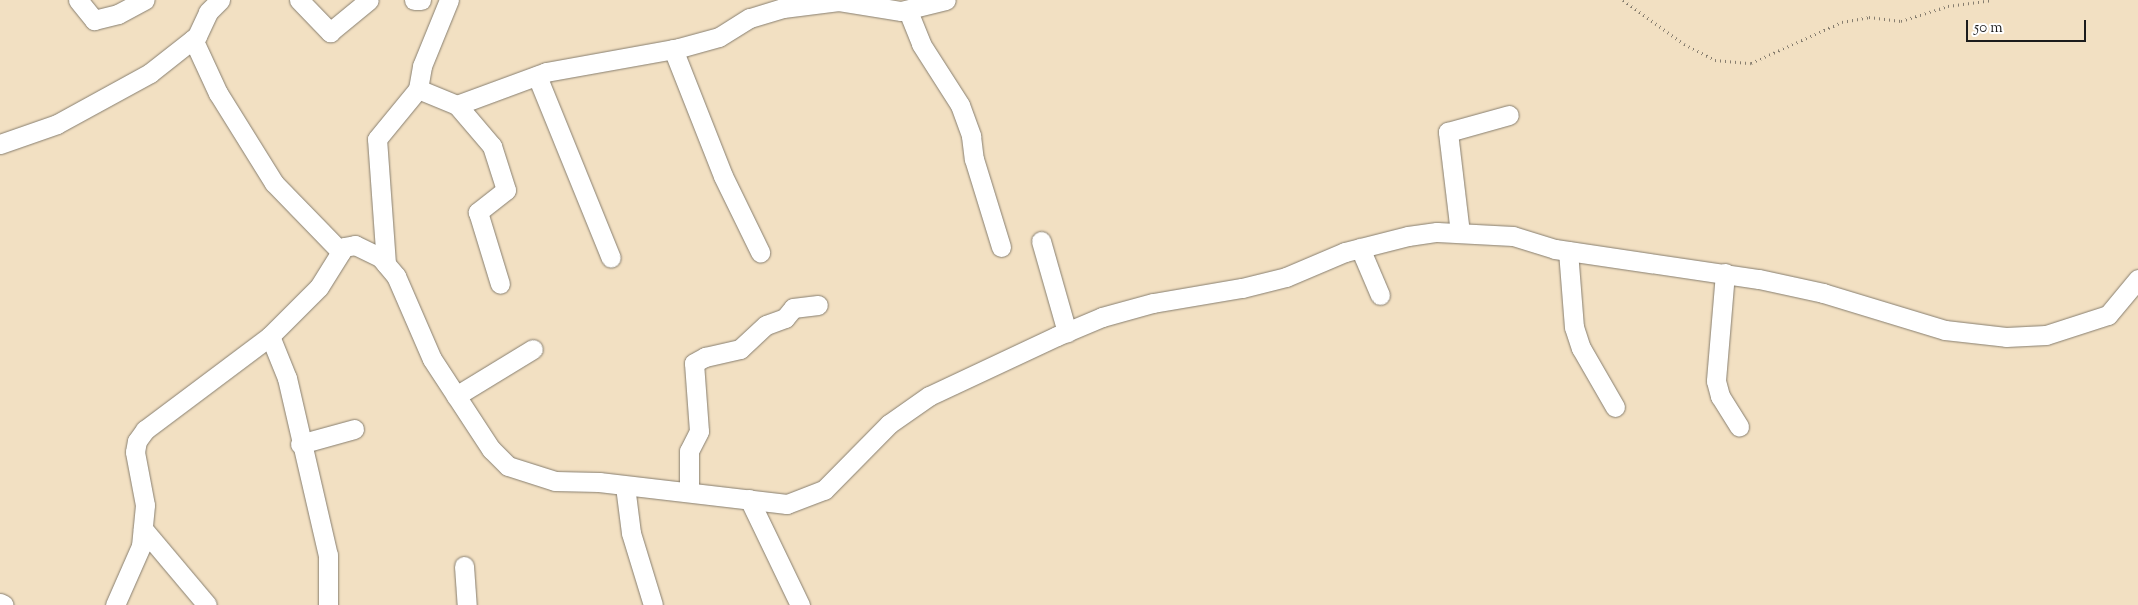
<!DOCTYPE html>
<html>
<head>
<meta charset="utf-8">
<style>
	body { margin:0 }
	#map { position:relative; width:2138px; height:605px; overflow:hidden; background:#f2e0c2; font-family:"Sorts Mill Goudy",serif }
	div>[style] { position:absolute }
	.path>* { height:3px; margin-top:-1.5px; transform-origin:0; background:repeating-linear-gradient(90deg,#877e6f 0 1px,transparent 0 5px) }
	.roads { filter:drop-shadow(0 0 1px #877e6f) drop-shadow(0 0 1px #877e6f) }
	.minor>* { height:19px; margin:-9.5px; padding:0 9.5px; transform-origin:9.5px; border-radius:9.5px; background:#fff }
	span { translate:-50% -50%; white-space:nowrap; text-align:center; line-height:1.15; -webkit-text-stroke:4.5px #fff; paint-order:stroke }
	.scale { position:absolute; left:1966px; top:20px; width:120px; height:22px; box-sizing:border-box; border:2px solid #1c1c1c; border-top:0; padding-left:6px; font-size:15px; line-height:18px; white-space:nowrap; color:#1c1c1c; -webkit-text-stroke:4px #fff; paint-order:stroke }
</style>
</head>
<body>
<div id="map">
	<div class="path">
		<div style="left:1623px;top:0;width:75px;rotate:35.8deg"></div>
		<div style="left:1684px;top:44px;width:35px;rotate:27deg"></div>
		<div style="left:1715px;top:60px;width:36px;rotate:5deg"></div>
		<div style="left:1751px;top:63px;width:100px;rotate:-24.3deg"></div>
		<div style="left:1842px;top:22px;width:27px;rotate:-10deg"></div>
		<div style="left:1869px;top:17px;width:32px;rotate:7deg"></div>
		<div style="left:1901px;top:21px;width:49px;rotate:-17.7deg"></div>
		<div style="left:1948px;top:6px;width:45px;rotate:-7.6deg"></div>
	</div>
	<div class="roads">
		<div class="minor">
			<div style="left:78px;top:0;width:26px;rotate:51deg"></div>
			<div style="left:94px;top:20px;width:25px;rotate:-14deg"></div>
			<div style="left:118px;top:14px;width:30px;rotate:-28deg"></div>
			<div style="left:299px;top:0;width:45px;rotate:45.9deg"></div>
			<div style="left:330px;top:32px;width:50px;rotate:-39.4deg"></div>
			<div style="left:414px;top:0;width:7px"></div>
			<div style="left:908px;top:11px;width:35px;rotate:68deg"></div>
			<div style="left:921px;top:44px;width:72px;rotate:57.4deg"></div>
			<div style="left:960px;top:105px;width:33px;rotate:70deg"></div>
			<div style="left:971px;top:136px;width:23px;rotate:83deg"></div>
			<div style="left:974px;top:159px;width:92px;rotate:72.9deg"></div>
			<div style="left:193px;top:39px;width:60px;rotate:65.2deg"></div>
			<div style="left:218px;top:93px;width:106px;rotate:58.1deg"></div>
			<div style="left:274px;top:183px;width:96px;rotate:45.8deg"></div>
			<div style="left:673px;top:49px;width:136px;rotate:68.5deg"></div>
			<div style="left:723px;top:176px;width:85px;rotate:64deg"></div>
			<div style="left:537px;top:76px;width:196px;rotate:67.9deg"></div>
			<div style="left:418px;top:89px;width:23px;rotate:-80deg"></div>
			<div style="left:422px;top:66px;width:71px;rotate:-67.8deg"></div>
			<div style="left:457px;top:105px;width:54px;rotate:49.5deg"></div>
			<div style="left:492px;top:146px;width:46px;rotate:72.3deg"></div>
			<div style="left:506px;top:190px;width:36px;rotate:142deg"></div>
			<div style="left:478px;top:212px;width:75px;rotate:73deg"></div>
			<div style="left:0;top:144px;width:60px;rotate:-19.3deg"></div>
			<div style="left:57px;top:124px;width:106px;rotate:-28.7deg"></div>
			<div style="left:150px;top:73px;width:60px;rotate:-38.2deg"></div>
			<div style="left:197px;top:36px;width:26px;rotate:-65deg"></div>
			<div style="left:208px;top:12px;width:17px;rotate:-45deg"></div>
			<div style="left:1460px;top:233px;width:102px;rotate:-96.8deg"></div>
			<div style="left:1448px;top:132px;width:63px;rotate:-15.6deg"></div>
			<div style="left:1041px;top:241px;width:95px;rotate:74.1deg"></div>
			<div style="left:1360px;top:248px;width:51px;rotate:66.9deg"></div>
			<div style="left:1568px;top:251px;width:76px;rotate:85.5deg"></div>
			<div style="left:1574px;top:327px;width:22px;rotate:72deg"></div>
			<div style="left:1581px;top:348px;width:68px;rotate:60deg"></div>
			<div style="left:386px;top:264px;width:125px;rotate:-94.1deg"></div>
			<div style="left:377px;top:139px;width:65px;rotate:-50.6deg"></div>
			<div style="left:418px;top:89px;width:42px;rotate:22.3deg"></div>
			<div style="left:457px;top:105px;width:95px;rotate:-20.3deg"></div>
			<div style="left:546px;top:72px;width:135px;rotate:-10.2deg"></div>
			<div style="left:679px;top:48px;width:41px;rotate:-15.4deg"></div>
			<div style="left:719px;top:37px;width:36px;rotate:-32deg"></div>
			<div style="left:750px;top:18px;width:34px;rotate:-17deg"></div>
			<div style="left:783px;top:8px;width:56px;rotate:-7.1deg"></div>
			<div style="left:839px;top:1px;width:63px;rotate:9.2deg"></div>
			<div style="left:901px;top:11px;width:46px;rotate:-13.7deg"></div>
			<div style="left:1725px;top:273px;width:108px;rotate:94.8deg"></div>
			<div style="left:1716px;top:381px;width:16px;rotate:75deg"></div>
			<div style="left:1720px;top:396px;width:36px;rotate:58deg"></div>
			<div style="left:270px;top:336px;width:45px;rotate:68deg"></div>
			<div style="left:287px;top:378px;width:182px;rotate:77deg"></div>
			<div style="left:328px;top:555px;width:50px;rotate:90deg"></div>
			<div style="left:456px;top:396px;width:90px;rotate:-31.4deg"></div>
			<div style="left:300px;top:444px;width:56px;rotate:-15.5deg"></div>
			<div style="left:625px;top:486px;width:47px;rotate:82.7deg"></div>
			<div style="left:631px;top:533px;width:75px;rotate:73deg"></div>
			<div style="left:689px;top:491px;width:40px;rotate:-90deg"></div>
			<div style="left:689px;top:451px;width:22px;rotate:-63deg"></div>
			<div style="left:699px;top:431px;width:68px;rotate:-94.2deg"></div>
			<div style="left:694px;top:363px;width:13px;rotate:-29deg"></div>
			<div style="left:705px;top:357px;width:36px;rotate:-13deg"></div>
			<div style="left:740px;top:349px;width:35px;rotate:-43deg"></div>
			<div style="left:766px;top:325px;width:20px;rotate:-20deg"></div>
			<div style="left:785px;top:318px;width:13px;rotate:-51deg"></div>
			<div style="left:793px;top:308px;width:25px;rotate:-7deg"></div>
			<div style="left:749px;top:499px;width:118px;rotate:64.3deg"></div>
			<div style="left:143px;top:529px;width:99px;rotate:49.9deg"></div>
			<div style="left:464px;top:566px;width:39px;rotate:86deg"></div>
			<div style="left:0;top:603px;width:4px;rotate:27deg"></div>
			<div style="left:115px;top:605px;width:64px;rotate:-66.2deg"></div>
			<div style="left:141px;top:546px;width:41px;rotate:-84.4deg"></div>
			<div style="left:145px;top:505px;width:54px;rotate:-100.7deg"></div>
			<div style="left:135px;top:452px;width:11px;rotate:-80deg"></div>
			<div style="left:137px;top:441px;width:14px;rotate:-54deg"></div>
			<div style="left:145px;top:430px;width:156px;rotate:-36.9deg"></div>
			<div style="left:270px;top:336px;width:69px;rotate:-45deg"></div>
			<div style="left:319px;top:287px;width:47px;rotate:-58deg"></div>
			<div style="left:344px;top:247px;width:11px;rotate:-10deg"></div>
			<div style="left:355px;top:245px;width:28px;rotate:26deg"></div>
			<div style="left:380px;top:257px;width:25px;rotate:50deg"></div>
			<div style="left:396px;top:276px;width:90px;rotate:66.6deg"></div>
			<div style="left:432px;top:359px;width:108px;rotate:56.8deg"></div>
			<div style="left:491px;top:449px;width:24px;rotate:45deg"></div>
			<div style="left:508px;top:466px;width:49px;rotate:17.7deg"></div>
			<div style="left:555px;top:481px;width:44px;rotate:1.3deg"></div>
			<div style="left:599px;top:482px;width:189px;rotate:6.7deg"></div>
			<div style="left:787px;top:504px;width:40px;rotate:-21deg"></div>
			<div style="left:824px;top:490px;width:93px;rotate:-45.4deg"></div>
			<div style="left:889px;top:424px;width:49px;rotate:-35deg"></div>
			<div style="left:929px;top:396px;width:141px;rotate:-25.1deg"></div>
			<div style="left:1057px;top:336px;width:49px;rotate:-22.9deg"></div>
			<div style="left:1102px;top:317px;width:53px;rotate:-15.4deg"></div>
			<div style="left:1153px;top:303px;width:90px;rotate:-9.6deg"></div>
			<div style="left:1242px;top:288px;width:45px;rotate:-14deg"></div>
			<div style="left:1286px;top:277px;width:64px;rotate:-23deg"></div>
			<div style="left:1345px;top:252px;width:65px;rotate:-14.3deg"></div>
			<div style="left:1408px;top:236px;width:29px;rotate:-8deg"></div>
			<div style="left:1437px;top:232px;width:76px;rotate:3deg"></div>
			<div style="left:1513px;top:236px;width:44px;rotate:17.2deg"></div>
			<div style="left:1555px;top:249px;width:206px;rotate:8.4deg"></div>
			<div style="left:1759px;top:279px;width:66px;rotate:12.3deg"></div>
			<div style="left:1823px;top:293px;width:127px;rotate:16.9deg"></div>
			<div style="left:1945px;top:330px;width:61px;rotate:6.5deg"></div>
			<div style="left:2006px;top:337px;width:40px;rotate:-2.9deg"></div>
			<div style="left:2046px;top:335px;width:65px;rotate:-17.9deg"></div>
			<div style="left:2108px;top:315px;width:47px;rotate:-50.2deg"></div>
		</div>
	</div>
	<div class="scale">50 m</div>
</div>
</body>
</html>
